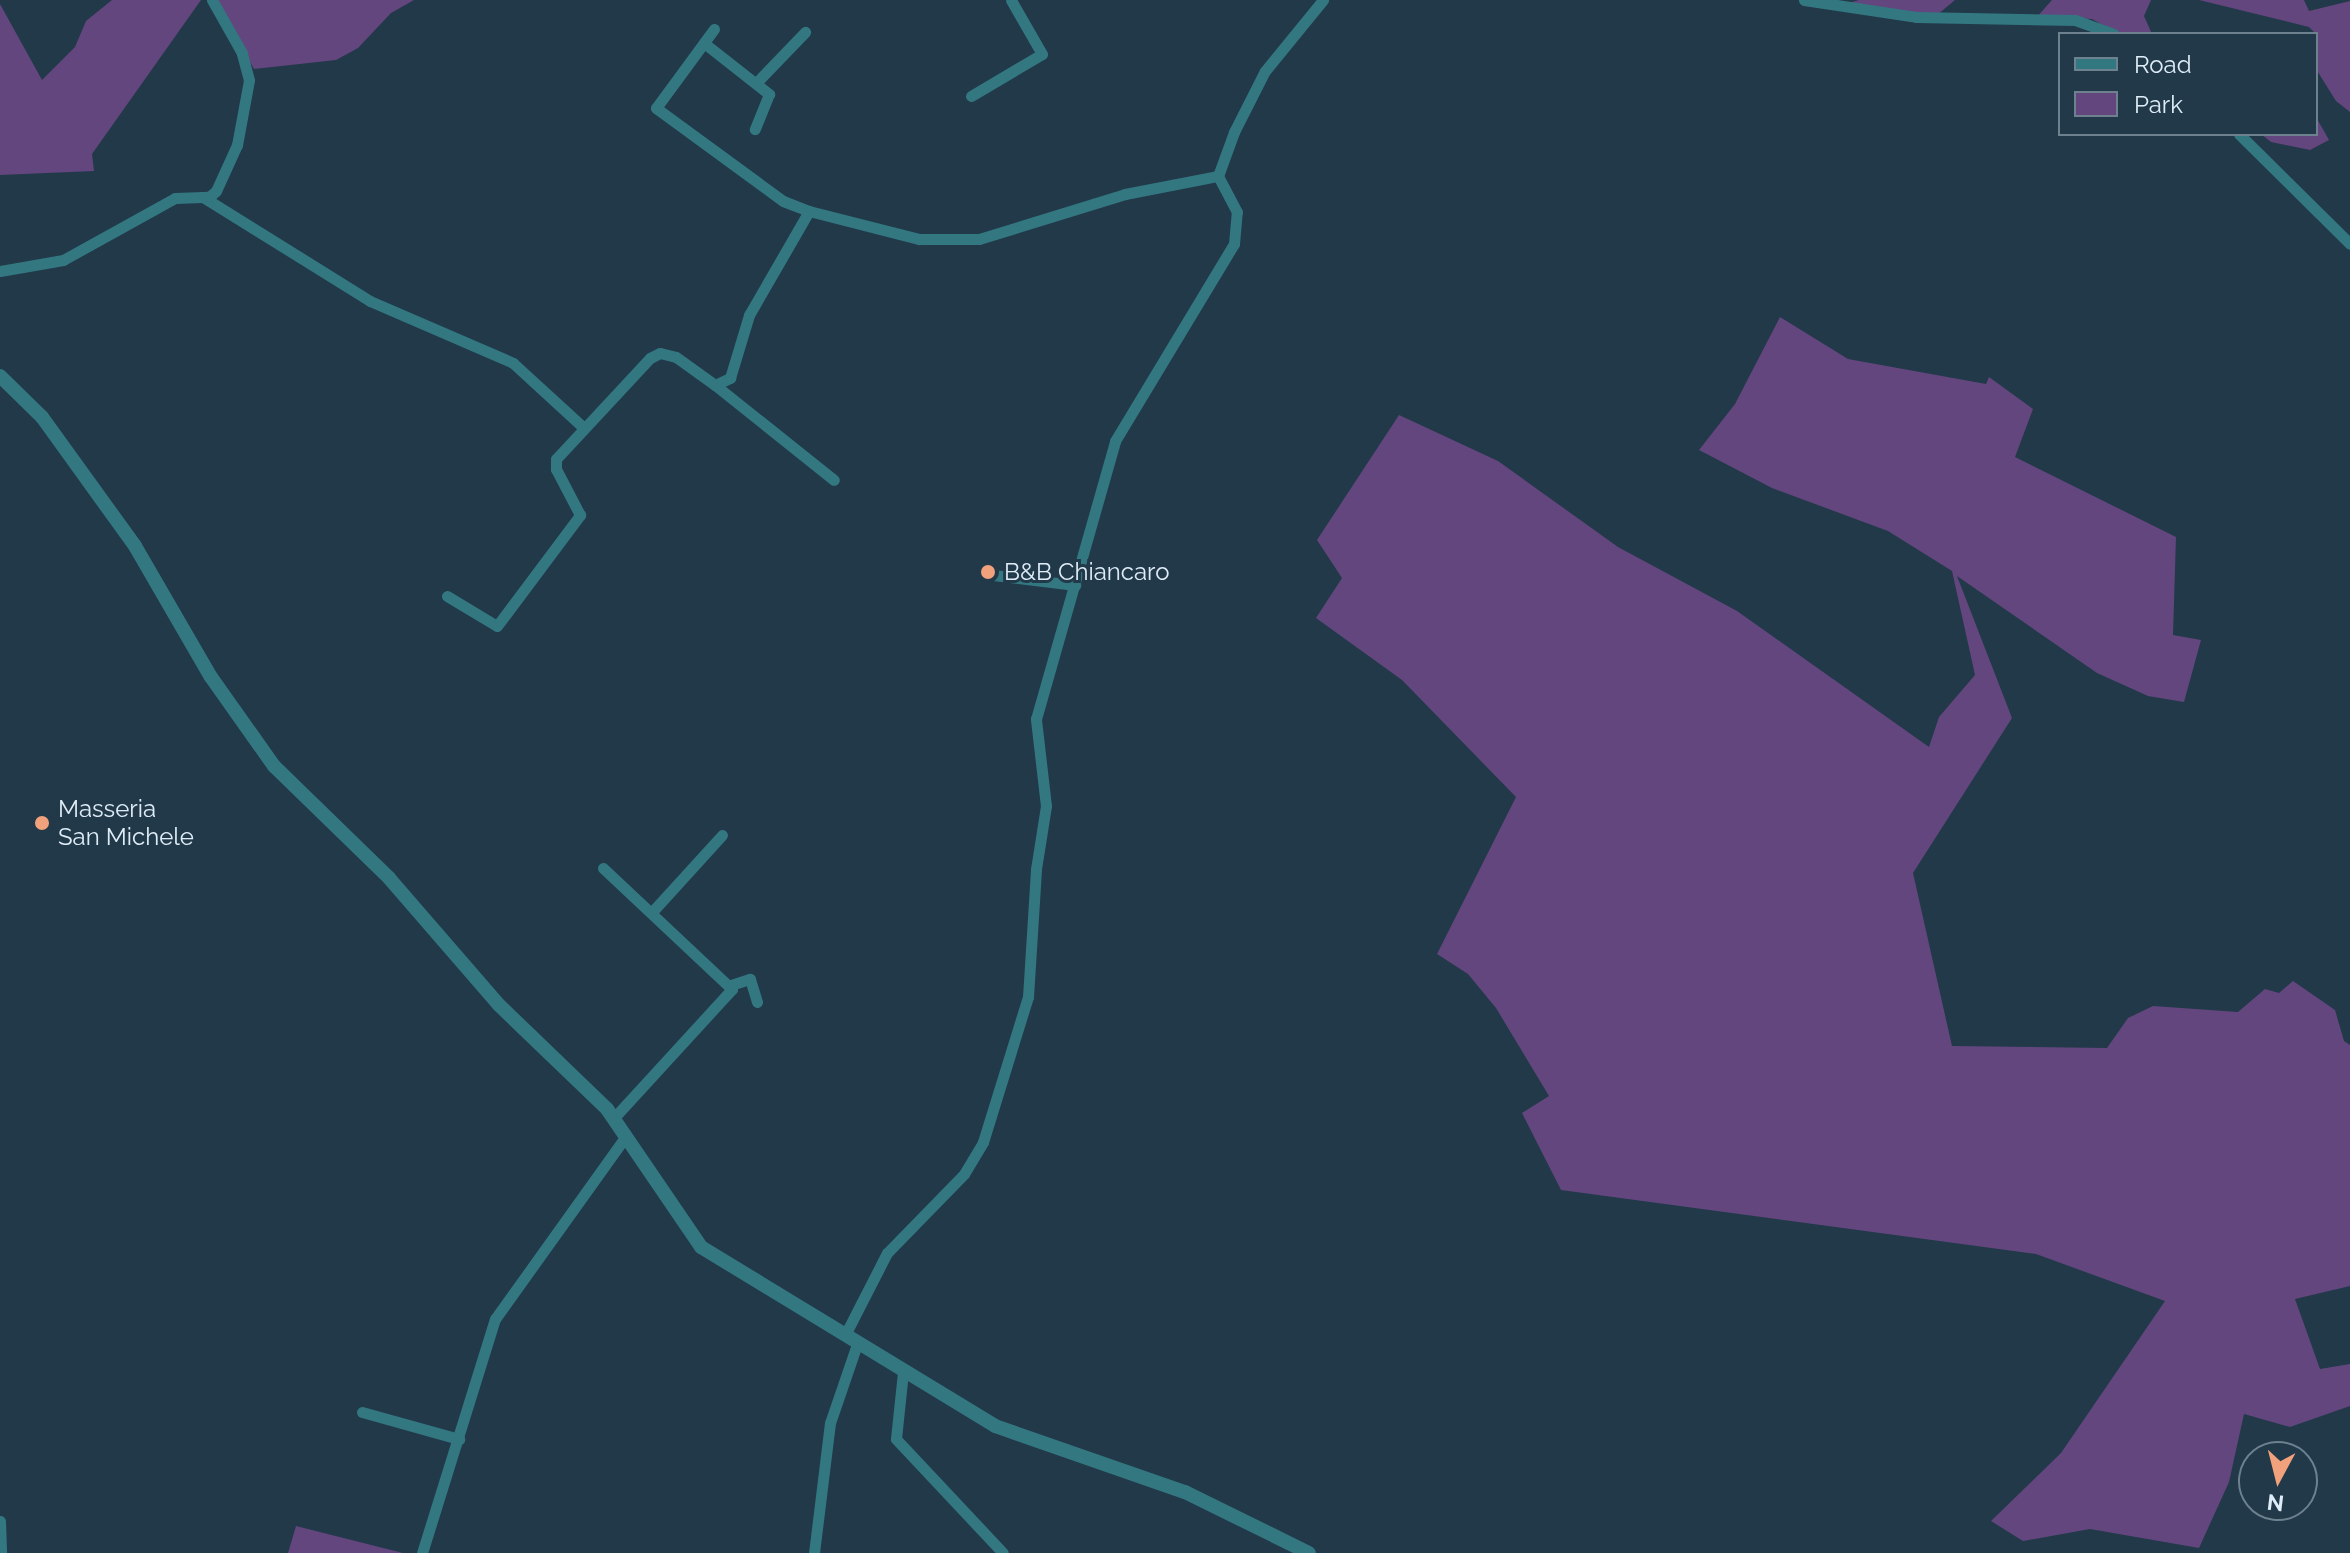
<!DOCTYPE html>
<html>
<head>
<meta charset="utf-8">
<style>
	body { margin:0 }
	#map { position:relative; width:2350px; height:1553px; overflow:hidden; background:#213949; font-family:Raleway,sans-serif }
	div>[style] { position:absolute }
	.green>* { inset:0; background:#63467e }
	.minor>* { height:11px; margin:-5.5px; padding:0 5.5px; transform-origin:5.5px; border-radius:5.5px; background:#337781 }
	.tertiary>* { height:14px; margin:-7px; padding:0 7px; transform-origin:7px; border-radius:7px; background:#337781 }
	.dots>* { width:22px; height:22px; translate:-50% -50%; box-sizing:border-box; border:4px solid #213949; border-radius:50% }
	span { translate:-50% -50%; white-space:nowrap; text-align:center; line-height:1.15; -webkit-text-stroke:6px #213949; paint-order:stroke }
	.poi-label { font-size:24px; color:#deecf7 }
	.left { translate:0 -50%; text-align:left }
	.legend { position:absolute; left:2058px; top:32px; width:260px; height:104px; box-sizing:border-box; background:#213949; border:2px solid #6d818f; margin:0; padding:10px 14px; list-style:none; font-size:24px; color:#deecf7 }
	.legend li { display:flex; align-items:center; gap:16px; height:40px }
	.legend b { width:40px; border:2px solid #6d818f }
	.north { position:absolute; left:2238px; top:1441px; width:80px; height:80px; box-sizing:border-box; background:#213949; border:2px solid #6d818f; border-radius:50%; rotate:187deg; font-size:22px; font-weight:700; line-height:32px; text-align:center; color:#deecf7 }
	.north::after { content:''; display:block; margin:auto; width:28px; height:36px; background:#f1a17c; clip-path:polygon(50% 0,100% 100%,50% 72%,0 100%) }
</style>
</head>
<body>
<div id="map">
	<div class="green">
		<div style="clip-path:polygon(112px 0,201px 0,92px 154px,94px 171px,0 175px,0 4px,42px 80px,75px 47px,86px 21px)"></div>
		<div style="clip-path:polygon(215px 0,414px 0,391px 13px,358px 48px,336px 60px,254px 69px)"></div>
		<div style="clip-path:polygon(1859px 0,1955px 0,1937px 15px,1845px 4px)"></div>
		<div style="clip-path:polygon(2052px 0,2151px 0,2144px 16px,2152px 34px,2119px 34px,2092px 19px,2036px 18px)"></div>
		<div style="clip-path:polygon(2199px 0,2304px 0,2309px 11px,2350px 1px,2350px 112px,2336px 101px,2316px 69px,2316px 34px,2309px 27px)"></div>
		<div style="clip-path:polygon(2316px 117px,2329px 140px,2310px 150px,2271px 142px,2261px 134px,2316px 134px)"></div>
		<div style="clip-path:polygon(1780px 317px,1848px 359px,1986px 384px,1989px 377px,2033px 409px,2015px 457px,2176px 537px,2173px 635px,2201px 640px,2184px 702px,2148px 696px,2097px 673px,1957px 576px,2012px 718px,1913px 873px,1952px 1046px,2107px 1048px,2128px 1018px,2153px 1006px,2238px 1012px,2265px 989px,2279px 993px,2293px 981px,2335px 1010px,2344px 1041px,2350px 1045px,2350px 1286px,2295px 1299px,2320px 1369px,2350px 1364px,2350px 1406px,2290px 1427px,2244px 1414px,2229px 1482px,2199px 1548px,2090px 1529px,2023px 1541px,1991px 1521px,2061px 1453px,2165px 1301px,2036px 1254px,1561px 1190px,1522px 1113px,1549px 1096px,1496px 1008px,1468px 974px,1437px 954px,1516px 797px,1402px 680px,1316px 618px,1342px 578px,1317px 540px,1399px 415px,1498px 461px,1618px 547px,1737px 611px,1929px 747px,1939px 717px,1975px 675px,1952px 571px,1888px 531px,1772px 488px,1699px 450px,1735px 404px)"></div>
		<div style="clip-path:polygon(296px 1526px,403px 1553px,288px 1553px)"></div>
	</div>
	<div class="minor">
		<div style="left:1804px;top:0;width:113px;rotate:8.6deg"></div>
		<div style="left:1916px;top:17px;width:159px;rotate:1.1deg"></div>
		<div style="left:2075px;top:20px;width:41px;rotate:19.7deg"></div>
		<div style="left:714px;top:29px;width:98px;rotate:126.3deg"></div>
		<div style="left:656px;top:108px;width:157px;rotate:36.2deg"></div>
		<div style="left:783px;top:201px;width:28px;rotate:21deg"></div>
		<div style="left:809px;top:211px;width:114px;rotate:14.3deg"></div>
		<div style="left:919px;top:239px;width:60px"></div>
		<div style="left:979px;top:239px;width:153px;rotate:-17.1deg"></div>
		<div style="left:1125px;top:194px;width:95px;rotate:-11deg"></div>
		<div style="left:704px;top:43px;width:83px;rotate:38.1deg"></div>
		<div style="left:769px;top:94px;width:38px;rotate:112deg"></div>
		<div style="left:756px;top:83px;width:71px;rotate:-46.1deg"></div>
		<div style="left:971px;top:96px;width:82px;rotate:-30.6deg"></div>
		<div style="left:1042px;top:54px;width:62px;rotate:-119.9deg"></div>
		<div style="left:2239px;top:134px;width:156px;rotate:44.7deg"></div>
		<div style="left:203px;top:197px;width:197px;rotate:31.9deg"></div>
		<div style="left:370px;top:301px;width:156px;rotate:23.4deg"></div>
		<div style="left:513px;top:363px;width:96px;rotate:42.5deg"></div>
		<div style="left:0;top:271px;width:64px;rotate:-9.9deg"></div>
		<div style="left:63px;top:260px;width:128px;rotate:-29deg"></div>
		<div style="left:175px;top:198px;width:34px;rotate:-2deg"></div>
		<div style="left:209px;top:197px;width:9px;rotate:-41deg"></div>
		<div style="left:216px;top:191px;width:51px;rotate:-65.5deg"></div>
		<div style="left:237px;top:145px;width:66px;rotate:-79.5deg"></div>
		<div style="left:249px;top:80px;width:28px;rotate:-105deg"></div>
		<div style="left:242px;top:53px;width:61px;rotate:-119.5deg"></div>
		<div style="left:715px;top:385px;width:152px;rotate:38.6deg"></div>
		<div style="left:993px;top:575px;width:83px;rotate:7deg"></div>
		<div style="left:447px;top:596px;width:58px;rotate:31deg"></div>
		<div style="left:497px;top:626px;width:139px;rotate:-53.2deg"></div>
		<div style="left:580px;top:515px;width:52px;rotate:-117.6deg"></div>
		<div style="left:556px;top:469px;width:10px;rotate:-90deg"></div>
		<div style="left:556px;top:459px;width:138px;rotate:-47.1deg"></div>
		<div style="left:650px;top:358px;width:11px;rotate:-27deg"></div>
		<div style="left:660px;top:353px;width:16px;rotate:14deg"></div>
		<div style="left:676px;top:357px;width:48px;rotate:35.7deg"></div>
		<div style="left:715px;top:385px;width:17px;rotate:-25deg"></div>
		<div style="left:730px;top:378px;width:66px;rotate:-73.2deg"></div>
		<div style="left:749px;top:315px;width:120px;rotate:-60deg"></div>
		<div style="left:603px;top:868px;width:177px;rotate:43.2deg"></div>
		<div style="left:732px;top:989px;width:176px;rotate:132.5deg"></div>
		<div style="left:652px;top:912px;width:104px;rotate:-47.7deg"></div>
		<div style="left:731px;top:985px;width:20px;rotate:-18deg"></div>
		<div style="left:750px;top:979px;width:24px;rotate:73deg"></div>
		<div style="left:845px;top:1335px;width:92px;rotate:-62.9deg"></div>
		<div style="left:887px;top:1253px;width:110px;rotate:-45.7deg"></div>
		<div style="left:964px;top:1174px;width:37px;rotate:-59deg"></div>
		<div style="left:983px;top:1142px;width:152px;rotate:-72.8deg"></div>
		<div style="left:1028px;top:997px;width:128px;rotate:-86.4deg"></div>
		<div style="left:1036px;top:869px;width:64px;rotate:-81deg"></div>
		<div style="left:1046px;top:806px;width:88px;rotate:-96.6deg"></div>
		<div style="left:1036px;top:719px;width:289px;rotate:-74.1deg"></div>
		<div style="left:1115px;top:441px;width:230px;rotate:-58.9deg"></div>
		<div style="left:1234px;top:244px;width:32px;rotate:-85deg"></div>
		<div style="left:1237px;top:212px;width:41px;rotate:-117.8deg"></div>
		<div style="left:1218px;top:176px;width:47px;rotate:-70deg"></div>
		<div style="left:1234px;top:132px;width:68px;rotate:-63.1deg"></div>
		<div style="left:1265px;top:71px;width:92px;rotate:-50.8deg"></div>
		<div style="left:903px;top:1372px;width:67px;rotate:96deg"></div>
		<div style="left:896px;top:1439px;width:156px;rotate:46.8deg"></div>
		<div style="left:362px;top:1412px;width:101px;rotate:15.6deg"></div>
		<div style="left:0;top:1521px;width:32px;rotate:88deg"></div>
		<div style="left:422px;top:1553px;width:245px;rotate:-72.7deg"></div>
		<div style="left:495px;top:1319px;width:225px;rotate:-54.4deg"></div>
		<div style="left:814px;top:1553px;width:131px;rotate:-83deg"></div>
		<div style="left:830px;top:1423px;width:83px;rotate:-71.1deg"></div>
	</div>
	<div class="tertiary">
		<div style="left:0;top:376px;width:59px;rotate:44.3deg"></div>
		<div style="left:42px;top:417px;width:159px;rotate:54.2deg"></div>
		<div style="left:135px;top:546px;width:151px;rotate:59.9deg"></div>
		<div style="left:211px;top:677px;width:109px;rotate:54.7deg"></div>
		<div style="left:274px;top:766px;width:161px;rotate:44.2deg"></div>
		<div style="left:389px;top:878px;width:168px;rotate:49.1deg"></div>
		<div style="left:499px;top:1005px;width:150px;rotate:43.9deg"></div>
		<div style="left:607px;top:1109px;width:167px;rotate:55.7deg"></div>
		<div style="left:701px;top:1247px;width:344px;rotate:31.3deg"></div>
		<div style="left:995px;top:1426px;width:201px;rotate:19.2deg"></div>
		<div style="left:1185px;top:1492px;width:138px;rotate:26.2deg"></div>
	</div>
	<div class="dots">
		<div style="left:988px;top:572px;background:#f1a17c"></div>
		<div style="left:42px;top:823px;background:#f1a17c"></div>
	</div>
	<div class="poi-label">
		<span class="left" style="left:1004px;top:572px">B&amp;B Chiancaro</span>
		<span class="left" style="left:58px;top:823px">Masseria<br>San Michele</span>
	</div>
	<ul class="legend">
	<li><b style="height:10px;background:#337781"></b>Road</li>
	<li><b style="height:22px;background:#63467e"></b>Park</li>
	</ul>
	<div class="north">N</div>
</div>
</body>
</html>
